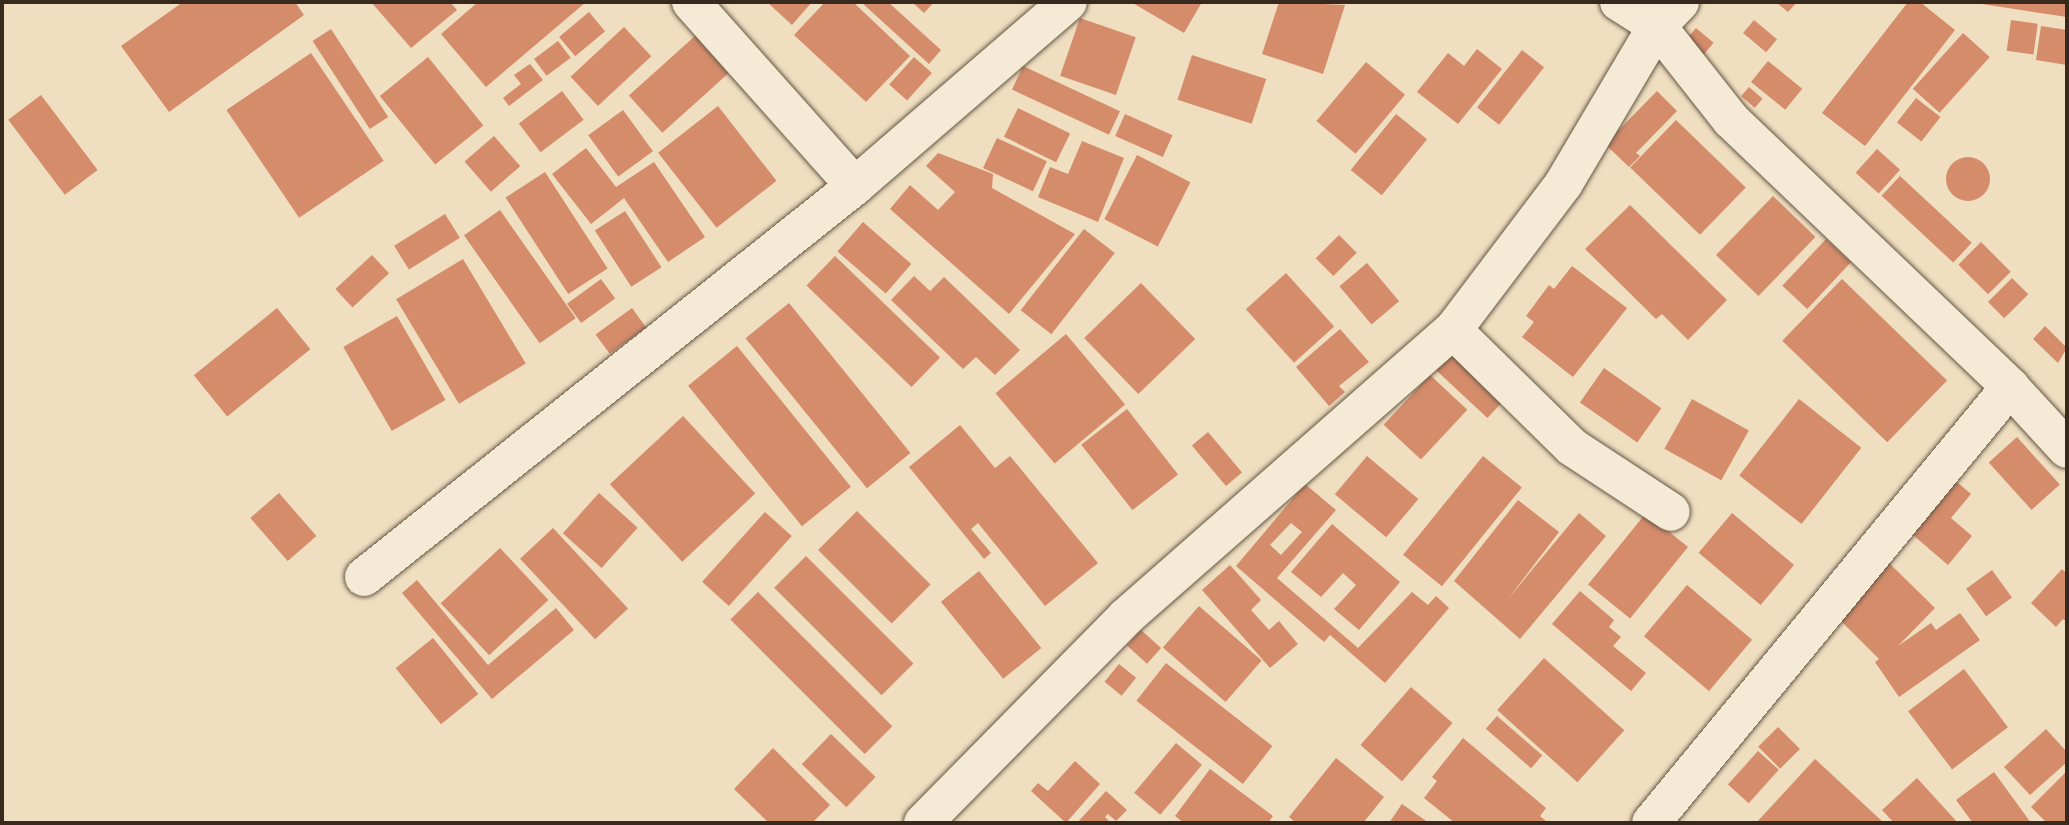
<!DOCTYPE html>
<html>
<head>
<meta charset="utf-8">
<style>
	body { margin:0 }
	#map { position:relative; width:2069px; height:825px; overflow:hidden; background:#efdebf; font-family:"Sorts Mill Goudy",serif }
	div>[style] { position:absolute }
	.building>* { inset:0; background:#d48c6b; transform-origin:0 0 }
	.round { border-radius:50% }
	.roads { filter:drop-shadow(0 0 2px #655646) drop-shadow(0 0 2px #655646) }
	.minor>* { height:38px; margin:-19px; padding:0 19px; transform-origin:19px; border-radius:19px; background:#f5ead5 }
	span { translate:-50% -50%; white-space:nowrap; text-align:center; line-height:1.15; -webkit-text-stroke:8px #f5ead5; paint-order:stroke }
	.frame { position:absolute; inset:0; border:4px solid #37291d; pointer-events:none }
</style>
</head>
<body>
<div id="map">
	<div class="building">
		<div style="clip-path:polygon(183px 2px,295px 2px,304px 15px,169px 112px,121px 46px)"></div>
		<div style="clip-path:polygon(371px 2px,450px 2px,457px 10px,411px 48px)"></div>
		<div style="clip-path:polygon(478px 2px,586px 2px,486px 87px,441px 34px)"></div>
		<div style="clip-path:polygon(767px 2px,812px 2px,792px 25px)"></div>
		<div style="clip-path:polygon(825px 2px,853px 2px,910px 56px,866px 102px,794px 35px)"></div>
		<div style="clip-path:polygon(861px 2px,888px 2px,941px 50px,929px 64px)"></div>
		<div style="clip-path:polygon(912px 2px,934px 2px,924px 13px)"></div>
		<div style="clip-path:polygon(1131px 2px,1202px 2px,1184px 33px)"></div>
		<div style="clip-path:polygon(1279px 2px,1345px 5px,1323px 74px,1262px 54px)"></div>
		<div style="clip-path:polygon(1776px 2px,1797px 2px,1788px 12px)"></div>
		<div style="clip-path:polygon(1908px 2px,1920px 2px,1955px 30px,1865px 146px,1822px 113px)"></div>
		<div style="clip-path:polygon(1982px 2px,2067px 2px,2067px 17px,1982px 4px)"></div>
		<div style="left:589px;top:12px;width:25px;height:39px;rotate:50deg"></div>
		<div style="left:1080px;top:18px;width:59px;height:61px;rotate:19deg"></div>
		<div style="left:1754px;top:20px;width:30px;height:17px;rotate:40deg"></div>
		<div style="left:2011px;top:20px;width:27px;height:31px;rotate:8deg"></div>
		<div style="clip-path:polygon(2041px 26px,2067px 30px,2067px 65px,2036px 60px)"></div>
		<div style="left:624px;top:27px;width:40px;height:73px;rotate:47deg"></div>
		<div style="left:1696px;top:28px;width:23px;height:16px;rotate:40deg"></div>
		<div style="left:331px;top:29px;width:105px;height:22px;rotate:57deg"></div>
		<div style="left:1963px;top:33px;width:36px;height:75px;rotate:42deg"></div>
		<div style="left:695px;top:36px;width:50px;height:89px;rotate:48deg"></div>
		<div style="left:558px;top:41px;width:21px;height:30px;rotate:53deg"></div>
		<div style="clip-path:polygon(1477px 49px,1502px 69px,1458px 124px,1417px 92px,1448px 53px,1464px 66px)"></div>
		<div style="left:1522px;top:50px;width:28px;height:73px;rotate:38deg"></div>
		<div style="left:311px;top:53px;width:130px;height:102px;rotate:56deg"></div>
		<div style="left:1192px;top:55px;width:78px;height:47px;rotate:18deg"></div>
		<div style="left:428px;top:57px;width:88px;height:62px;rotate:51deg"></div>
		<div style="left:914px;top:57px;width:24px;height:37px;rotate:42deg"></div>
		<div style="left:1768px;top:61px;width:44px;height:27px;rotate:39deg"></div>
		<div style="left:1366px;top:62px;width:51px;height:77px;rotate:40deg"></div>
		<div style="clip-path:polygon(530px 64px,543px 80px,509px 106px,503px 98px,521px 84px,514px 75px)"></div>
		<div style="left:1023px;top:66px;width:107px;height:26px;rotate:25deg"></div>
		<div style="left:1749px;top:87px;width:18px;height:12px;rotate:41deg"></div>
		<div style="left:562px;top:91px;width:36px;height:54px;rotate:53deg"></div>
		<div style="clip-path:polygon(1657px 91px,1677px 111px,1636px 153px,1640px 156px,1629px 167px,1605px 144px)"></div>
		<div style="left:41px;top:95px;width:94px;height:41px;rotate:53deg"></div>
		<div style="left:1916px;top:98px;width:31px;height:31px;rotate:38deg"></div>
		<div style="left:718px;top:106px;width:95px;height:76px;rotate:52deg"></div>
		<div style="left:1018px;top:108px;width:58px;height:32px;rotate:26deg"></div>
		<div style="left:623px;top:110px;width:51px;height:43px;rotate:54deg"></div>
		<div style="left:1125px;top:114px;width:52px;height:24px;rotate:24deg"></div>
		<div style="left:1396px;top:114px;width:40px;height:72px;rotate:39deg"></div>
		<div style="left:1676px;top:120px;width:97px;height:66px;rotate:44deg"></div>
		<div style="left:494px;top:136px;width:40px;height:39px;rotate:49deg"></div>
		<div style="left:997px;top:138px;width:55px;height:33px;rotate:25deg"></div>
		<div style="clip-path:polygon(1082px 141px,1124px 158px,1098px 222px,1038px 197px,1050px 167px,1068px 174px)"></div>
		<div style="clip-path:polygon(586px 148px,616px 187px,654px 162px,705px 237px,668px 262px,624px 198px,591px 224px,552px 174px)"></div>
		<div style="left:1877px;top:149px;width:31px;height:32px;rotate:42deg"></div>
		<div style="clip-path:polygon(938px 153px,993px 174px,992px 188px,1075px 234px,1009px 314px,890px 209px,910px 185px,938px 210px,955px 192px,926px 166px)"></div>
		<div style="left:1137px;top:155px;width:60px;height:72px;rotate:27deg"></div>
		<div class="round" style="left:1946px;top:157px;width:44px;height:44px"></div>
		<div style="left:545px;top:172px;width:115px;height:47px;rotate:57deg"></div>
		<div style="left:1900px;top:176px;width:98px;height:27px;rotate:43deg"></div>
		<div style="left:1773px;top:196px;width:59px;height:82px;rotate:44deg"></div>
		<div style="clip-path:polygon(1630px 205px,1727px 300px,1688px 340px,1662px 314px,1656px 319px,1585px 249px)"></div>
		<div style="left:500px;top:210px;width:132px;height:44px;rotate:55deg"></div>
		<div style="left:625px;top:211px;width:67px;height:36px;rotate:57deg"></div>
		<div style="left:445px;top:214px;width:28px;height:60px;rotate:58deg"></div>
		<div style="left:863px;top:222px;width:64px;height:39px;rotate:41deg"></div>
		<div style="left:1084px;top:229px;width:39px;height:103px;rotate:38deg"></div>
		<div style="left:1339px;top:235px;width:25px;height:33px;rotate:45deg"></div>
		<div style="left:1826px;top:239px;width:34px;height:64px;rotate:43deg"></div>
		<div style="left:1981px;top:242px;width:42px;height:32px;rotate:45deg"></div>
		<div style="left:372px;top:255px;width:25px;height:50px;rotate:47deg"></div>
		<div style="left:835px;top:256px;width:146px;height:41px;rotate:44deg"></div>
		<div style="left:463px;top:259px;width:122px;height:78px;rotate:59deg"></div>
		<div style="left:1367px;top:263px;width:50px;height:36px;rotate:50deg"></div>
		<div style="clip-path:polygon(1572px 266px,1627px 308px,1573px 377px,1522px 337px,1534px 322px,1526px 316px,1549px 285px,1554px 289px)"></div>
		<div style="left:1286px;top:273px;width:72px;height:54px;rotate:48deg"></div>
		<div style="clip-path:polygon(914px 276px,930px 291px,944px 277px,1020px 350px,995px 375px,976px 357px,963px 369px,891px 300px)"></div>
		<div style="left:2012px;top:278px;width:23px;height:34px;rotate:45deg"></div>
		<div style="left:601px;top:279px;width:24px;height:42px;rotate:54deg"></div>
		<div style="left:1842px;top:279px;width:146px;height:86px;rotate:44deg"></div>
		<div style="left:1141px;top:283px;width:78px;height:79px;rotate:46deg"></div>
		<div style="left:789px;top:303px;width:193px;height:56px;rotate:51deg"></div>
		<div style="left:277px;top:308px;width:53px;height:107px;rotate:51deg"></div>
		<div style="left:632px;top:308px;width:24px;height:45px;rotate:54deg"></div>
		<div style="left:397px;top:316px;width:97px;height:62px;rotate:60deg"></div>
		<div style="clip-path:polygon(2045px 326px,2067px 348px,2058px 363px,2033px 339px)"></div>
		<div style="clip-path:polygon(1340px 329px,1369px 362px,1339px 386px,1345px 392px,1329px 406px,1296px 367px)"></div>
		<div style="left:1066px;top:334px;width:92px;height:92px;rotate:50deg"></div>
		<div style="left:1448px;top:343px;width:80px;height:28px;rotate:43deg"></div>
		<div style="left:737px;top:346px;width:181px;height:63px;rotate:51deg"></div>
		<div style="left:1604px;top:368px;width:70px;height:42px;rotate:35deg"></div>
		<div style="left:1430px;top:375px;width:51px;height:68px;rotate:43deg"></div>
		<div style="left:1692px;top:399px;width:65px;height:57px;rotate:29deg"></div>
		<div style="left:1799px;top:399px;width:79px;height:97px;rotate:38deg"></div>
		<div style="left:1127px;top:409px;width:83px;height:58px;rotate:52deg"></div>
		<div style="left:683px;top:416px;width:106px;height:100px;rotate:47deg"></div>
		<div style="clip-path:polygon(960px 425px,995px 468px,1010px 456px,1098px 563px,1045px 606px,978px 523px,971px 529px,991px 553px,984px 559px,909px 467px)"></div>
		<div style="left:1208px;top:432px;width:53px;height:21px;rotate:50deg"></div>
		<div style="left:2017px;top:437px;width:64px;height:38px;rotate:48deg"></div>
		<div style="left:1367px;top:456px;width:67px;height:50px;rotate:40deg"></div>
		<div style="left:1483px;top:456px;width:50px;height:127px;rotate:39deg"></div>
		<div style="clip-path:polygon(1951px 477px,1971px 494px,1951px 518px,1972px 536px,1948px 565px,1906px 529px)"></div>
		<div style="clip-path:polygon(evenodd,1305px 484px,1336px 510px,1277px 578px,1358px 648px,1412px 592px,1428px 605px,1436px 596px,1449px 608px,1385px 683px,1330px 635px,1324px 642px,1236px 566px,1305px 484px,1291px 523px,1302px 532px,1281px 555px,1270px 545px,1291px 523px)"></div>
		<div style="left:279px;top:493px;width:57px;height:38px;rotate:49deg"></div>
		<div style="left:599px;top:493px;width:52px;height:54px;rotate:42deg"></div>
		<div style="clip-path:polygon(1518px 500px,1559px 532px,1508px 599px,1579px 513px,1606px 536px,1520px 639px,1454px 581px)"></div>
		<div style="left:857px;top:511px;width:104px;height:55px;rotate:45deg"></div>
		<div style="left:765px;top:512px;width:36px;height:94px;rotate:42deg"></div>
		<div style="left:1646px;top:513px;width:54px;height:92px;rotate:39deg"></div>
		<div style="left:1732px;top:513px;width:81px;height:52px;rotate:40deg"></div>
		<div style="clip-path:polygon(1332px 524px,1400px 582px,1359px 630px,1334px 609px,1356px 585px,1343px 573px,1321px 597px,1291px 572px)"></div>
		<div style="left:553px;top:528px;width:110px;height:45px;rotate:47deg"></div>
		<div style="left:500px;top:548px;width:71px;height:81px;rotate:47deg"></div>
		<div style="left:806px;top:556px;width:152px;height:45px;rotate:45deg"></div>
		<div style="clip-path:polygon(1888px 562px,1935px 608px,1898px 646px,1931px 623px,1936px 630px,1960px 613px,1980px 640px,1899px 697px,1875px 662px,1879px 659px,1835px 615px)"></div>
		<div style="clip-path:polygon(1230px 565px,1261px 600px,1251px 610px,1269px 630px,1279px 621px,1298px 644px,1270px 668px,1202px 590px)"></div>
		<div style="clip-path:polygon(2062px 569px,2067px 574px,2067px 622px,2063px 619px,2056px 627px,2031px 603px)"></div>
		<div style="left:1992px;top:570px;width:34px;height:32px;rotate:54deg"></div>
		<div style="left:979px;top:571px;width:99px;height:49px;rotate:51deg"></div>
		<div style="clip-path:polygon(417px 580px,488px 665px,556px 608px,574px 630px,492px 699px,402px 593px)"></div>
		<div style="left:1687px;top:585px;width:85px;height:67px;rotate:40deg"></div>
		<div style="clip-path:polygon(1580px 591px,1614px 620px,1609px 627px,1621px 637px,1613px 646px,1646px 673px,1631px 691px,1552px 624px)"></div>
		<div style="left:758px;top:592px;width:190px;height:39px;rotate:45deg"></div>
		<div style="left:1199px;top:606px;width:83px;height:55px;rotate:41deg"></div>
		<div style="left:1141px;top:630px;width:27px;height:21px;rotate:42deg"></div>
		<div style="left:433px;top:638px;width:72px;height:48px;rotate:51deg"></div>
		<div style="left:1544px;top:658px;width:108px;height:70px;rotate:42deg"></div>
		<div style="left:1166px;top:663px;width:135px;height:48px;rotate:38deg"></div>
		<div style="left:1119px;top:664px;width:22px;height:23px;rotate:39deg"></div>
		<div style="left:1964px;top:669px;width:73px;height:70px;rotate:53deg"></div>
		<div style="left:1411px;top:687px;width:55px;height:77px;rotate:41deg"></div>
		<div style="left:1497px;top:716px;width:60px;height:17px;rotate:41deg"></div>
		<div style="left:1778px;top:727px;width:31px;height:28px;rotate:45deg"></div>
		<div style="clip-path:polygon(2046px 729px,2067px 752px,2067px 762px,2030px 795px,2004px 767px)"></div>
		<div style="left:831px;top:734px;width:62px;height:42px;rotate:44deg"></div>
		<div style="clip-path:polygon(1463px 738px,1546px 808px,1540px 816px,1548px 823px,1455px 823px,1424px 798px,1437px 781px,1432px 777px)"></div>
		<div style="left:1176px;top:743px;width:34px;height:65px;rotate:40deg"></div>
		<div style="clip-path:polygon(773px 748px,830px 805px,812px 823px,769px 823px,734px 789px)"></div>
		<div style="left:1758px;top:751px;width:28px;height:45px;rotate:42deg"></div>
		<div style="clip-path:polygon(1336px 758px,1384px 797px,1363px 823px,1296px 823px,1289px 817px)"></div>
		<div style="clip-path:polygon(1815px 759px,1884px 823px,1756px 823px)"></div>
		<div style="clip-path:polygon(1075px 761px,1100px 784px,1066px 823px,1031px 791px,1038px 783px,1048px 791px)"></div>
		<div style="clip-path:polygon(1210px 769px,1273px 816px,1268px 823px,1184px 823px,1175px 816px)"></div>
		<div style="clip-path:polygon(2067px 771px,2067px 823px,2047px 823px,2031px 807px)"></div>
		<div style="clip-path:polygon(1994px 772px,2031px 823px,1973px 823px,1956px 800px)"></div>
		<div style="clip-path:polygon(1917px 778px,1958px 823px,1894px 823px,1882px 810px)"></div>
		<div style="clip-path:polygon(1106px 791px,1127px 810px,1116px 821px,1108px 814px,1105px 817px,1111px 823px,1077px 823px)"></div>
		<div style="clip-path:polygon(1402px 804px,1429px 823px,1389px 823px)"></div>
	</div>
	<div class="roads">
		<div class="minor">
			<div style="left:691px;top:2px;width:246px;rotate:48.3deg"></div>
			<div style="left:1619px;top:2px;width:45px;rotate:32.3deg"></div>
			<div style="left:1657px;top:26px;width:120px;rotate:51.8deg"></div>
			<div style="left:1731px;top:120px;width:386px;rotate:43.7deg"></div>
			<div style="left:2010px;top:387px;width:84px;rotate:47.4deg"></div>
			<div style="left:1453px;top:330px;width:167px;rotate:44.5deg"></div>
			<div style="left:1572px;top:447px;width:118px;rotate:33.3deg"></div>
			<div style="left:364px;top:577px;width:628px;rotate:-38.53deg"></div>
			<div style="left:855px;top:186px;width:281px;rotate:-40.8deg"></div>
			<div style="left:923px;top:823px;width:289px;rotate:-45.4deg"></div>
			<div style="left:1126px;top:617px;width:435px;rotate:-41.3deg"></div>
			<div style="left:1453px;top:330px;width:184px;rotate:-52.9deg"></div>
			<div style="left:1564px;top:183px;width:182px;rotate:-59.4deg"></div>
			<div style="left:1657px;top:26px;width:33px;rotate:-46deg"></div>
			<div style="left:1651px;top:823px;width:565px;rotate:-50.53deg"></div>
		</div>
	</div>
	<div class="frame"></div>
</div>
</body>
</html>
